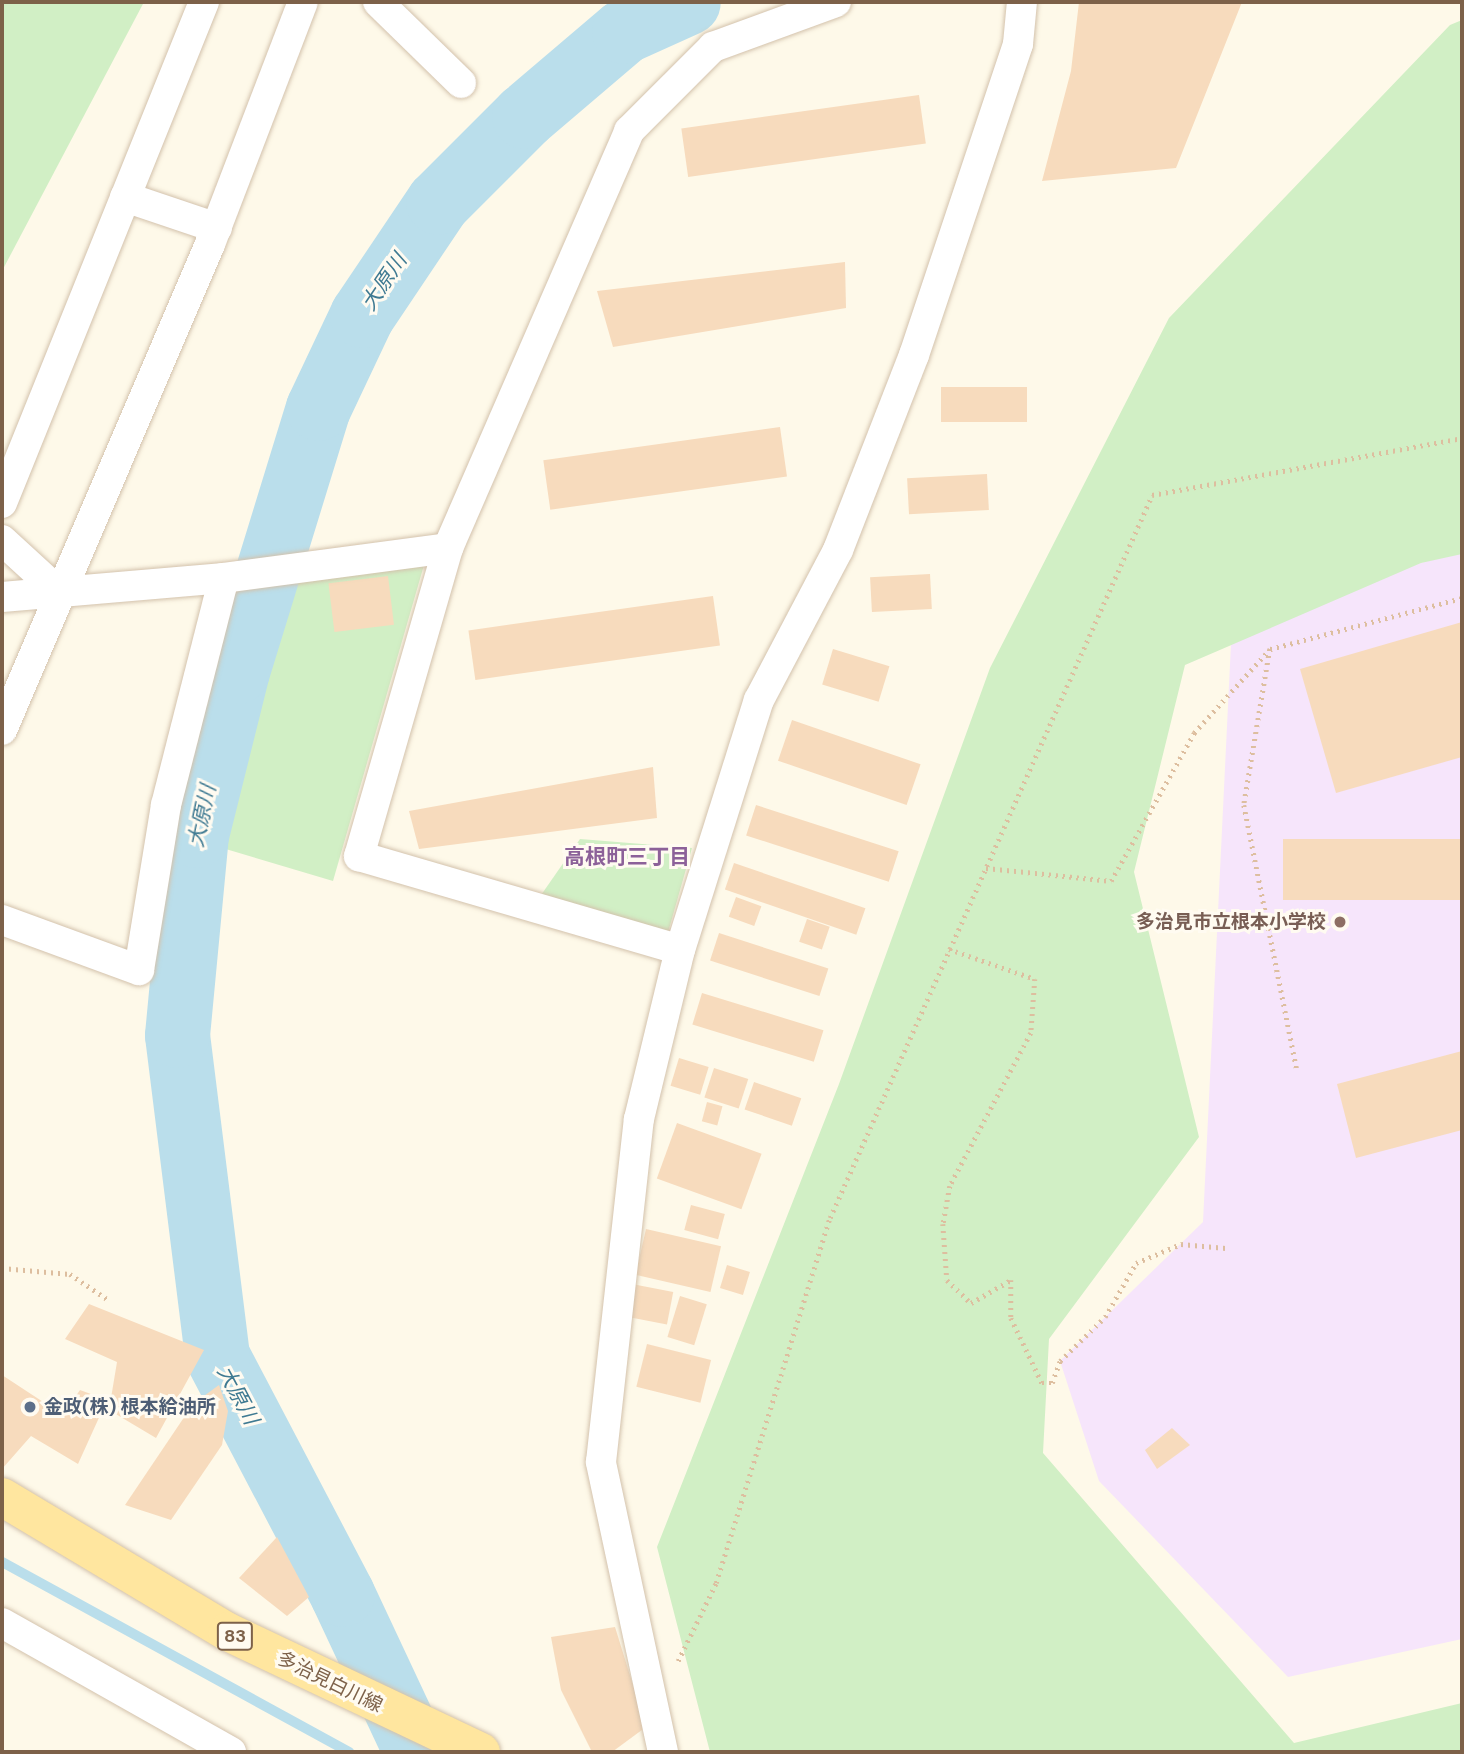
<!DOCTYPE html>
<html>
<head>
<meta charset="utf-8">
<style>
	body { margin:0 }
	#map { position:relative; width:1464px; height:1754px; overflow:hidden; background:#fef9e9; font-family:"DM Sans","Noto Sans JP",sans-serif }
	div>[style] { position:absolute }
	.education>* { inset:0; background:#f6e5fb }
	.green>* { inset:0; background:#d1efc5 }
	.stream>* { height:10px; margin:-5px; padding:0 5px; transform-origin:5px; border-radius:5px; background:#badeeb }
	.river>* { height:65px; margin:-32.5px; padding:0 32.5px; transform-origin:32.5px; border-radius:32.5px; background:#badeeb }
	.building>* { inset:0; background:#f7dbbd; transform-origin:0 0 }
	.path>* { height:4.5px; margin-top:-2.25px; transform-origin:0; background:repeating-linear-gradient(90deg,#ddbe9f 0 2px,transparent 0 7px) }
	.roads { filter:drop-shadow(0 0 2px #d3c2ac) drop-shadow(0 0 2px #d3c2ac) }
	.street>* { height:30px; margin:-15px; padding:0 15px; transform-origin:15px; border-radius:15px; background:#fff }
	.primary>* { height:38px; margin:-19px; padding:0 19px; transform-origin:19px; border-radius:19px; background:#ffe69f }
	.dots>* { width:19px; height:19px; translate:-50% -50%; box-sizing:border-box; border:4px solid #fffbf1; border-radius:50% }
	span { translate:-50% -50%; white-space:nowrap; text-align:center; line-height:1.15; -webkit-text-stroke:6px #fffbf1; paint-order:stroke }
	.shield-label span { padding:2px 5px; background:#fffbf1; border:2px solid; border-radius:5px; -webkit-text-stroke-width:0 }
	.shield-label { font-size:18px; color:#7d6149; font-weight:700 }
	.education-label { font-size:19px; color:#785e54; font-weight:700 }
	.right { translate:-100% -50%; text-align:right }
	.service-label { font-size:19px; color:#4e5e75; font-weight:700 }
	.left { translate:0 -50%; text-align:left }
	.street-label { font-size:19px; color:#7d6149 }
	.water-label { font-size:21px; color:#3f7a92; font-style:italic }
	.neighbourhood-label { font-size:21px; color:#8c6199; font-weight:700 }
	.frame { position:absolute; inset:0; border:4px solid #7d6149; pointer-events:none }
</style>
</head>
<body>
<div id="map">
	<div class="education">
		<div style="clip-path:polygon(1462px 550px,1462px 1639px,1288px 1677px,1099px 1481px,1060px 1361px,1203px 1222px,1232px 623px)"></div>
	</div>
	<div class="green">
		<div style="clip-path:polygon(2px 2px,144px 2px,2px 271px)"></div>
		<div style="clip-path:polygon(1462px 20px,1462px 554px,1421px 563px,1185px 665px,1134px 872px,1199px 1137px,1049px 1339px,1043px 1453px,1294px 1743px,1462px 1703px,1462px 1752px,710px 1752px,657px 1547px,839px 1084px,990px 668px,1169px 318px,1450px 25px)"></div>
		<div style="clip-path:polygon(424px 565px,333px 881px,219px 847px,286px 582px)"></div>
		<div style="clip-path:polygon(580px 839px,692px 848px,667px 936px,539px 898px)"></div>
	</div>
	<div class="stream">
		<div style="left:2px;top:1562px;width:396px;rotate:28.7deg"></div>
	</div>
	<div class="river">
		<div style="left:416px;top:1752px;width:174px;rotate:-115.1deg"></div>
		<div style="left:342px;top:1594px;width:269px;rotate:-117.7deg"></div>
		<div style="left:217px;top:1356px;width:323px;rotate:-97.1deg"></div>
		<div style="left:177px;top:1035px;width:201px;rotate:-84.6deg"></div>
		<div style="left:196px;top:835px;width:169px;rotate:-76deg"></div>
		<div style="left:237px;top:671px;width:275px;rotate:-72.9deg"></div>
		<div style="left:318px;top:408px;width:103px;rotate:-64.7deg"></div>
		<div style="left:362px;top:315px;width:136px;rotate:-56.1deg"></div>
		<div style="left:438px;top:202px;width:122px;rotate:-45deg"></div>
		<div style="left:524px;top:116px;width:131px;rotate:-40.4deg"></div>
		<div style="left:624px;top:31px;width:70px;rotate:-24.4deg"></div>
	</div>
	<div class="building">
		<div style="clip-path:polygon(1079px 2px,1242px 2px,1176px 168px,1042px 181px,1071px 71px)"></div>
		<div style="left:919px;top:95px;width:49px;height:240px;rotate:82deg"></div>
		<div style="clip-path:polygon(845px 262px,846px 308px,613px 347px,597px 291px)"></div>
		<div style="left:1027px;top:387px;width:35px;height:86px;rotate:90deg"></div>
		<div style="left:780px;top:427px;width:50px;height:239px;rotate:82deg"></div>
		<div style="left:987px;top:474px;width:36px;height:80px;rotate:87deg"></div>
		<div style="left:930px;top:574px;width:35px;height:60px;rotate:87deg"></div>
		<div style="left:388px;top:576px;width:49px;height:60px;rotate:83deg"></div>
		<div style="left:713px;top:596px;width:50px;height:247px;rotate:82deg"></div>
		<div style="clip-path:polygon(1462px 622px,1462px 757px,1336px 793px,1300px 669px)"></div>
		<div style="left:833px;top:649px;width:59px;height:37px;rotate:17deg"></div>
		<div style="left:792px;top:720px;width:136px;height:43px;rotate:19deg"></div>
		<div style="clip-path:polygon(653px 767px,657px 818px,419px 849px,409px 811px)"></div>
		<div style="left:756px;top:805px;width:150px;height:32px;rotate:18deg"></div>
		<div style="left:1462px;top:839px;width:61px;height:179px;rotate:90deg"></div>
		<div style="left:734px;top:863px;width:139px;height:28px;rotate:19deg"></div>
		<div style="left:736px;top:897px;width:27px;height:21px;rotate:20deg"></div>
		<div style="left:807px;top:919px;width:24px;height:24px;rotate:19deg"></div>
		<div style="left:719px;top:933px;width:115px;height:29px;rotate:18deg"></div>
		<div style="left:702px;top:993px;width:127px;height:33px;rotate:17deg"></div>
		<div style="clip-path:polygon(1462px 1051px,1462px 1130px,1356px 1158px,1337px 1084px)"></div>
		<div style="left:679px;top:1058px;width:31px;height:29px;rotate:17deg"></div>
		<div style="left:714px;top:1068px;width:36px;height:31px;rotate:18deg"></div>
		<div style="left:754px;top:1082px;width:50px;height:29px;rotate:19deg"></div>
		<div style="left:707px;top:1102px;width:16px;height:20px;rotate:15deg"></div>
		<div style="left:677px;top:1123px;width:90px;height:59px;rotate:20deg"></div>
		<div style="left:691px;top:1205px;width:35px;height:26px;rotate:15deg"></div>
		<div style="left:646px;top:1229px;width:77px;height:47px;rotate:13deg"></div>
		<div style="left:727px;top:1265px;width:24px;height:24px;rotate:17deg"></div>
		<div style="left:632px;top:1284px;width:42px;height:33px;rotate:11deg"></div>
		<div style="left:680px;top:1296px;width:28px;height:43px;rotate:17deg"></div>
		<div style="clip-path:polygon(89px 1304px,204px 1350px,156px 1438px,109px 1410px,117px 1362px,65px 1339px)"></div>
		<div style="left:647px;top:1344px;width:66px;height:44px;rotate:14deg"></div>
		<div style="clip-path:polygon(2px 1375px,63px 1415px,80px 1390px,107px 1400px,78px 1464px,31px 1436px,2px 1469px)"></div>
		<div style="clip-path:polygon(219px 1385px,228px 1411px,222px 1445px,171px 1520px,125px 1505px,193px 1404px)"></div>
		<div style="clip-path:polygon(1172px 1428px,1190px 1445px,1157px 1469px,1145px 1450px)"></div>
		<div style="clip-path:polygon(277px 1537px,309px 1597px,287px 1616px,239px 1578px)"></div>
		<div style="clip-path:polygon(615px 1627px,646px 1727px,612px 1752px,592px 1752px,561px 1690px,551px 1637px)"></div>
	</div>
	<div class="path">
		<div style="left:1270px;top:649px;width:158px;rotate:99.5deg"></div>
		<div style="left:1244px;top:805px;width:271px;rotate:78.7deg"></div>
		<div style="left:986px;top:868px;width:126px;rotate:5.9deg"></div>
		<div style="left:1111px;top:881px;width:170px;rotate:-60.7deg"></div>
		<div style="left:1194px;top:733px;width:113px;rotate:-47.9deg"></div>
		<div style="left:1270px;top:649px;width:199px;rotate:-14.9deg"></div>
		<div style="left:949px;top:949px;width:91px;rotate:19.2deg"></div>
		<div style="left:1035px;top:979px;width:54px;rotate:94.2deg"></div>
		<div style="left:1031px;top:1033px;width:173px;rotate:117.9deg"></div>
		<div style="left:950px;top:1186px;width:39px;rotate:100deg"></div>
		<div style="left:943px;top:1224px;width:56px;rotate:85.9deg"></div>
		<div style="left:947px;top:1280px;width:33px;rotate:44deg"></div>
		<div style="left:971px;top:1303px;width:46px;rotate:-29.9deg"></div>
		<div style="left:1011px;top:1280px;width:38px;rotate:90deg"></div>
		<div style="left:1011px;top:1318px;width:72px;rotate:64.5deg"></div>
		<div style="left:1042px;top:1383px;width:10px"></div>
		<div style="left:1052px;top:1383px;width:23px;rotate:-70deg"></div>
		<div style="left:1060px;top:1361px;width:63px;rotate:-44.4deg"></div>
		<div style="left:1105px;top:1317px;width:62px;rotate:-60.1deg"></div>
		<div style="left:1136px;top:1263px;width:49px;rotate:-22.9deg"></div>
		<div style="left:1181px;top:1244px;width:45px;rotate:5.1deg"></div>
		<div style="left:2px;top:1268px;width:68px;rotate:5deg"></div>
		<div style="left:70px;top:1274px;width:45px;rotate:34deg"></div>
		<div style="left:678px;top:1661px;width:87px;rotate:-64deg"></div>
		<div style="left:716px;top:1583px;width:382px;rotate:-72.7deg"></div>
		<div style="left:830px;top:1218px;width:791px;rotate:-65.99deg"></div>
		<div style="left:1152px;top:495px;width:315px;rotate:-10.4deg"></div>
	</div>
	<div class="roads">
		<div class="street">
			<div style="left:378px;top:2px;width:116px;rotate:44.3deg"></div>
			<div style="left:125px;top:197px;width:97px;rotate:18.6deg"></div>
			<div style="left:2px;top:503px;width:540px;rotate:-68.04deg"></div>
			<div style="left:2px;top:540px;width:81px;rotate:42.5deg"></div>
			<div style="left:448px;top:548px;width:455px;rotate:-66.5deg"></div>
			<div style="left:629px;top:131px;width:119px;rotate:-45deg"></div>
			<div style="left:713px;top:47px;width:131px;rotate:-20.1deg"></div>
			<div style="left:2px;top:597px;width:223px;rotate:-4.9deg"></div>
			<div style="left:224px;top:578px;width:226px;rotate:-7.6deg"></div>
			<div style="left:448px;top:548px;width:321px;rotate:106.1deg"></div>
			<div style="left:359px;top:856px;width:334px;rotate:16.3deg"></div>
			<div style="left:2px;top:730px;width:529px;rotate:-66.83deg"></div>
			<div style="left:210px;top:244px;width:259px;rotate:-69deg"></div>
			<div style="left:2px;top:920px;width:146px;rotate:20.1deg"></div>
			<div style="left:139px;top:970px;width:167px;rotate:-80.7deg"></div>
			<div style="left:166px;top:805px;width:234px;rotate:-75.7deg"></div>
			<div style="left:2px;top:1623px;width:263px;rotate:29.4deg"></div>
			<div style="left:663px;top:1752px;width:297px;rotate:-102.1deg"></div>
			<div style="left:601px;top:1462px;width:345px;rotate:-83.7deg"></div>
			<div style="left:639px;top:1119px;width:174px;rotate:-76.4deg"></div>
			<div style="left:680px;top:950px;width:262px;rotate:-72.5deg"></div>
			<div style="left:759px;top:700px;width:170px;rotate:-62.2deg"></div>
			<div style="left:838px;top:550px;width:209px;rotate:-68.7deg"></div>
			<div style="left:914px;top:355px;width:328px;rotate:-71.5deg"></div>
			<div style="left:1018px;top:44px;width:42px;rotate:-84.6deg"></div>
		</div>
		<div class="primary">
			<div style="left:2px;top:1497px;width:263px;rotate:30.9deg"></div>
			<div style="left:228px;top:1632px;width:280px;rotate:25.4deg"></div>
		</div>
	</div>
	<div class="dots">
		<div style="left:1340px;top:922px;background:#8d6e63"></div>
		<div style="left:30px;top:1407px;background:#5c6f8a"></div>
	</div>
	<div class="shield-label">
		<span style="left:235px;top:1636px">83</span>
	</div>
	<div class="education-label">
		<span class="right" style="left:1326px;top:922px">多治見市立根本小学校</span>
	</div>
	<div class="service-label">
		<span class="left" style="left:44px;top:1407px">金政(株) 根本給油所</span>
	</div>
	<div class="street-label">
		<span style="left:330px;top:1682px;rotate:26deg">多治見白川線</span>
	</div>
	<div class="water-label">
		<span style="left:384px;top:282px;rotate:-56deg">大原川</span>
		<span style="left:202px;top:816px;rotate:-78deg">大原川</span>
		<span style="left:238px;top:1395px;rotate:62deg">大原川</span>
	</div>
	<div class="neighbourhood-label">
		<span style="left:627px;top:857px">高根町三丁目</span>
	</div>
	<div class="frame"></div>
</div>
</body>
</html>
